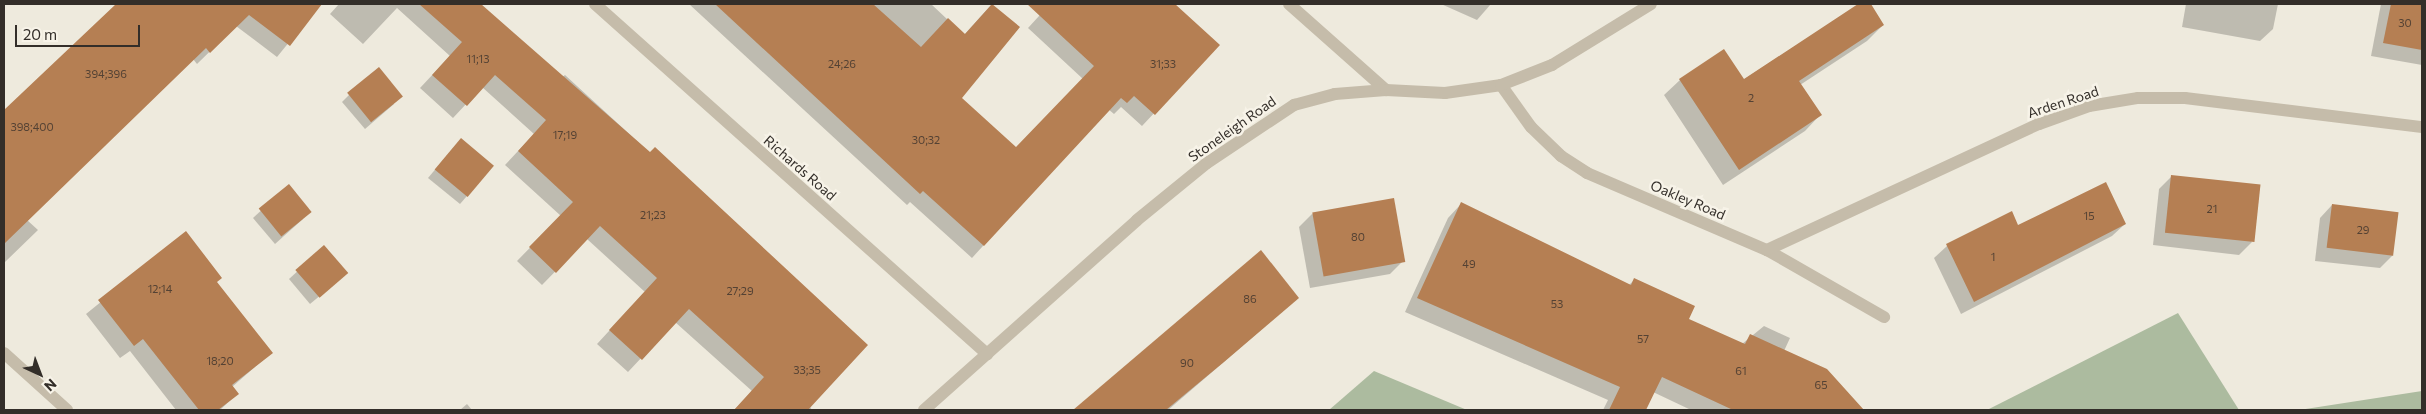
<!DOCTYPE html>
<html>
<head>
<meta charset="utf-8">
<style>
	body { margin:0 }
	#map { position:relative; width:2426px; height:414px; overflow:hidden; background:#eeeadd; font-family:Commissioner,sans-serif }
	div>[style] { position:absolute }
	.green>* { inset:0; background:#acbb9f }
	.shadow>* { inset:0; background:#0003 }
	.building>* { inset:0; background:#b57f53; transform-origin:0 0 }
	.minor>* { height:12px; margin:-6px; padding:0 6px; transform-origin:6px; border-radius:6px; background:#c5bcaa }
	span { translate:-50% -50%; white-space:nowrap; text-align:center; line-height:1.15; -webkit-text-stroke:5px #f7f3e8; paint-order:stroke }
	.number-label { font-size:11px; color:#544234 }
	.number-label span { -webkit-text-stroke-width:0 }
	.street-label { font-size:14px; color:#332e29 }
	.frame { position:absolute; inset:0; border:5px solid #332e29; pointer-events:none }
	.north { position:absolute; left:15px; top:349px; width:50px; height:50px; -webkit-text-stroke:4px #f7f3e8; paint-order:stroke; rotate:137deg; font-size:14px; font-weight:700; line-height:20px; text-align:center; color:#332e29 }
	.north::after { content:''; display:block; margin:auto; width:18px; height:22px; background:#332e29; clip-path:polygon(50% 0,100% 100%,50% 72%,0 100%) }
	.scale { position:absolute; left:15px; top:25px; width:125px; height:22px; box-sizing:border-box; border:2px solid #332e29; border-top:0; padding-left:6px; font-size:15px; line-height:18px; white-space:nowrap; color:#332e29; -webkit-text-stroke:4px #f7f3e8; paint-order:stroke }
</style>
</head>
<body>
<div id="map">
	<div class="green">
		<div style="clip-path:polygon(2178px 313px,2239px 410px,1987px 410px)"></div>
		<div style="clip-path:polygon(1374px 371px,1467px 410px,1329px 410px)"></div>
		<div style="clip-path:polygon(2422px 391px,2422px 410px,2299px 410px)"></div>
	</div>
	<div class="shadow">
		<div style="clip-path:polygon(124px 4px,301px 4px,312px 14px,277px 57px,236px 26px,197px 64px,193px 59px,27px 220px,38px 230px,4px 263px,4px 115px)"></div>
		<div style="clip-path:polygon(339px 4px,479px 4px,561px 78px,565px 75px,650px 153px,812px 410px,734px 410px,752px 391px,675px 322px,628px 372px,597px 344px,645px 292px,587px 239px,542px 285px,517px 261px,561px 216px,505px 165px,534px 134px,482px 87px,453px 118px,420px 88px,450px 56px,397px 8px,363px 44px,330px 14px)"></div>
		<div style="clip-path:polygon(689px 4px,931px 4px,964px 35px,991px 5px,1018px 28px,960px 98px,1015px 149px,1083px 79px,1028px 28px,1050px 4px,1172px 4px,1218px 45px,1142px 126px,1121px 107px,1114px 114px,1108px 109px,972px 258px,910px 202px,907px 205px)"></div>
		<div style="clip-path:polygon(1441px 4px,1491px 4px,1477px 20px)"></div>
		<div style="clip-path:polygon(1860px 4px,1869px 4px,1883px 25px,1867px 41px,1800px 85px,1820px 115px,1805px 131px,1723px 185px,1664px 95px,1680px 80px,1743px 80px)"></div>
		<div style="clip-path:polygon(2186px 4px,2278px 4px,2273px 29px,2260px 41px,2182px 27px)"></div>
		<div style="clip-path:polygon(2381px 4px,2422px 4px,2422px 65px,2371px 56px)"></div>
		<div style="clip-path:polygon(349px 95px,394px 104px,365px 129px,342px 102px)"></div>
		<div style="clip-path:polygon(454px 147px,493px 166px,460px 204px,428px 178px)"></div>
		<div style="clip-path:polygon(2172px 176px,2252px 242px,2239px 255px,2153px 245px,2159px 189px)"></div>
		<div style="clip-path:polygon(288px 186px,303px 219px,275px 244px,253px 218px)"></div>
		<div style="clip-path:polygon(1461px 204px,1629px 285px,1634px 280px,1687px 320px,1742px 344px,1764px 326px,1790px 338px,1784px 351px,1826px 370px,1863px 410px,1691px 410px,1653px 392px,1645px 410px,1603px 410px,1608px 400px,1405px 312px,1448px 218px)"></div>
		<div style="clip-path:polygon(2332px 205px,2393px 255px,2380px 268px,2315px 261px,2320px 218px)"></div>
		<div style="clip-path:polygon(1312px 214px,1403px 261px,1390px 274px,1310px 288px,1299px 227px)"></div>
		<div style="clip-path:polygon(2125px 224px,2112px 236px,1961px 314px,1934px 258px,1947px 246px,2018px 226px)"></div>
		<div style="clip-path:polygon(186px 233px,216px 282px,271px 353px,232px 387px,237px 394px,220px 410px,176px 410px,130px 351px,120px 358px,86px 314px)"></div>
		<div style="clip-path:polygon(324px 247px,339px 280px,310px 304px,289px 279px)"></div>
		<div style="clip-path:polygon(1261px 252px,1298px 298px,1168px 410px,1075px 410px)"></div>
		<div style="clip-path:polygon(467px 404px,472px 410px,460px 410px)"></div>
	</div>
	<div class="building">
		<div style="clip-path:polygon(116px 4px,322px 4px,290px 46px,249px 15px,210px 53px,206px 48px,4px 244px,4px 110px)"></div>
		<div style="clip-path:polygon(419px 4px,481px 4px,650px 152px,655px 147px,868px 345px,808px 410px,734px 410px,764px 377px,689px 309px,642px 360px,609px 330px,657px 278px,600px 226px,556px 273px,529px 247px,573px 202px,518px 151px,546px 120px,495px 75px,467px 106px,432px 75px,462px 42px)"></div>
		<div style="clip-path:polygon(715px 4px,873px 4px,921px 47px,948px 18px,965px 34px,992px 4px,1020px 27px,962px 98px,1016px 147px,1094px 66px,1027px 4px,1175px 4px,1220px 45px,1155px 115px,1134px 96px,1127px 103px,1121px 98px,984px 246px,923px 191px,920px 194px)"></div>
		<div style="clip-path:polygon(1858px 4px,1871px 4px,1884px 25px,1799px 81px,1822px 115px,1739px 170px,1679px 79px,1724px 49px,1744px 79px)"></div>
		<div style="clip-path:polygon(2391px 4px,2422px 4px,2422px 50px,2383px 43px)"></div>
		<div style="left:379px;top:67px;width:38px;height:41px;rotate:51deg"></div>
		<div style="left:461px;top:138px;width:43px;height:41px;rotate:40deg"></div>
		<div style="left:2171px;top:175px;width:90px;height:58px;rotate:6deg"></div>
		<div style="clip-path:polygon(2106px 182px,2126px 224px,1974px 302px,1946px 244px,2012px 211px,2018px 225px)"></div>
		<div style="left:289px;top:184px;width:36px;height:39px;rotate:51deg"></div>
		<div style="left:1394px;top:198px;width:65px;height:83px;rotate:80deg"></div>
		<div style="clip-path:polygon(1461px 202px,1631px 285px,1634px 278px,1695px 306px,1689px 319px,1745px 344px,1750px 334px,1827px 369px,1864px 410px,1733px 410px,1662px 377px,1646px 410px,1609px 410px,1620px 387px,1417px 298px)"></div>
		<div style="left:2332px;top:204px;width:67px;height:44px;rotate:7deg"></div>
		<div style="clip-path:polygon(186px 231px,222px 278px,217px 282px,273px 353px,232px 385px,239px 394px,218px 410px,199px 410px,143px 339px,134px 346px,98px 300px)"></div>
		<div style="left:324px;top:245px;width:37px;height:38px;rotate:49deg"></div>
		<div style="clip-path:polygon(1261px 250px,1299px 298px,1224px 362px,1166px 410px,1073px 410px)"></div>
	</div>
	<div class="minor">
		<div style="left:595px;top:4px;width:526px;rotate:41.76deg"></div>
		<div style="left:1289px;top:4px;width:130px;rotate:41.6deg"></div>
		<div style="left:1501px;top:85px;width:52px;rotate:54.5deg"></div>
		<div style="left:1531px;top:127px;width:42px;rotate:44deg"></div>
		<div style="left:1561px;top:156px;width:31px;rotate:33deg"></div>
		<div style="left:1587px;top:173px;width:196px;rotate:23.2deg"></div>
		<div style="left:1767px;top:250px;width:135px;rotate:29.8deg"></div>
		<div style="left:1767px;top:250px;width:300px;rotate:-24.9deg"></div>
		<div style="left:2039px;top:124px;width:53px;rotate:-19.8deg"></div>
		<div style="left:2089px;top:106px;width:50px;rotate:-9.3deg"></div>
		<div style="left:2138px;top:98px;width:47px"></div>
		<div style="left:2185px;top:98px;width:239px;rotate:7deg"></div>
		<div style="left:4px;top:353px;width:85px;rotate:42.1deg"></div>
		<div style="left:924px;top:410px;width:285px;rotate:-41.7deg"></div>
		<div style="left:1137px;top:220px;width:90px;rotate:-39.2deg"></div>
		<div style="left:1207px;top:163px;width:105px;rotate:-33.7deg"></div>
		<div style="left:1294px;top:105px;width:42px;rotate:-15deg"></div>
		<div style="left:1335px;top:94px;width:51px;rotate:-4.5deg"></div>
		<div style="left:1386px;top:90px;width:59px;rotate:2.9deg"></div>
		<div style="left:1445px;top:93px;width:57px;rotate:-8.1deg"></div>
		<div style="left:1501px;top:85px;width:55px;rotate:-21.4deg"></div>
		<div style="left:1552px;top:65px;width:116px;rotate:-31.6deg"></div>
	</div>
	<div class="number-label">
		<span style="left:2405px;top:23px">30</span>
		<span style="left:478px;top:59px">11;13</span>
		<span style="left:842px;top:64px">24;26</span>
		<span style="left:1163px;top:64px">31;33</span>
		<span style="left:106px;top:74px">394;396</span>
		<span style="left:1751px;top:98px">2</span>
		<span style="left:32px;top:127px">398;400</span>
		<span style="left:565px;top:135px">17;19</span>
		<span style="left:926px;top:140px">30;32</span>
		<span style="left:2212px;top:209px">21</span>
		<span style="left:653px;top:215px">21;23</span>
		<span style="left:2089px;top:216px">15</span>
		<span style="left:2363px;top:230px">29</span>
		<span style="left:1358px;top:237px">80</span>
		<span style="left:1993px;top:257px">1</span>
		<span style="left:1469px;top:264px">49</span>
		<span style="left:160px;top:289px">12;14</span>
		<span style="left:740px;top:291px">27;29</span>
		<span style="left:1250px;top:299px">86</span>
		<span style="left:1557px;top:304px">53</span>
		<span style="left:1643px;top:339px">57</span>
		<span style="left:220px;top:361px">18;20</span>
		<span style="left:1187px;top:363px">90</span>
		<span style="left:807px;top:370px">33;35</span>
		<span style="left:1741px;top:371px">61</span>
		<span style="left:1821px;top:385px">65</span>
	</div>
	<div class="street-label">
		<span style="left:2063px;top:102px;rotate:-18deg">Arden Road</span>
		<span style="left:1232px;top:129px;rotate:-35deg">Stoneleigh Road</span>
		<span style="left:800px;top:168px;rotate:41deg">Richards Road</span>
		<span style="left:1688px;top:200px;rotate:23deg">Oakley Road</span>
	</div>
	<div class="frame"></div>
	<div class="north">N</div>
	<div class="scale">20 m</div>
</div>
</body>
</html>
